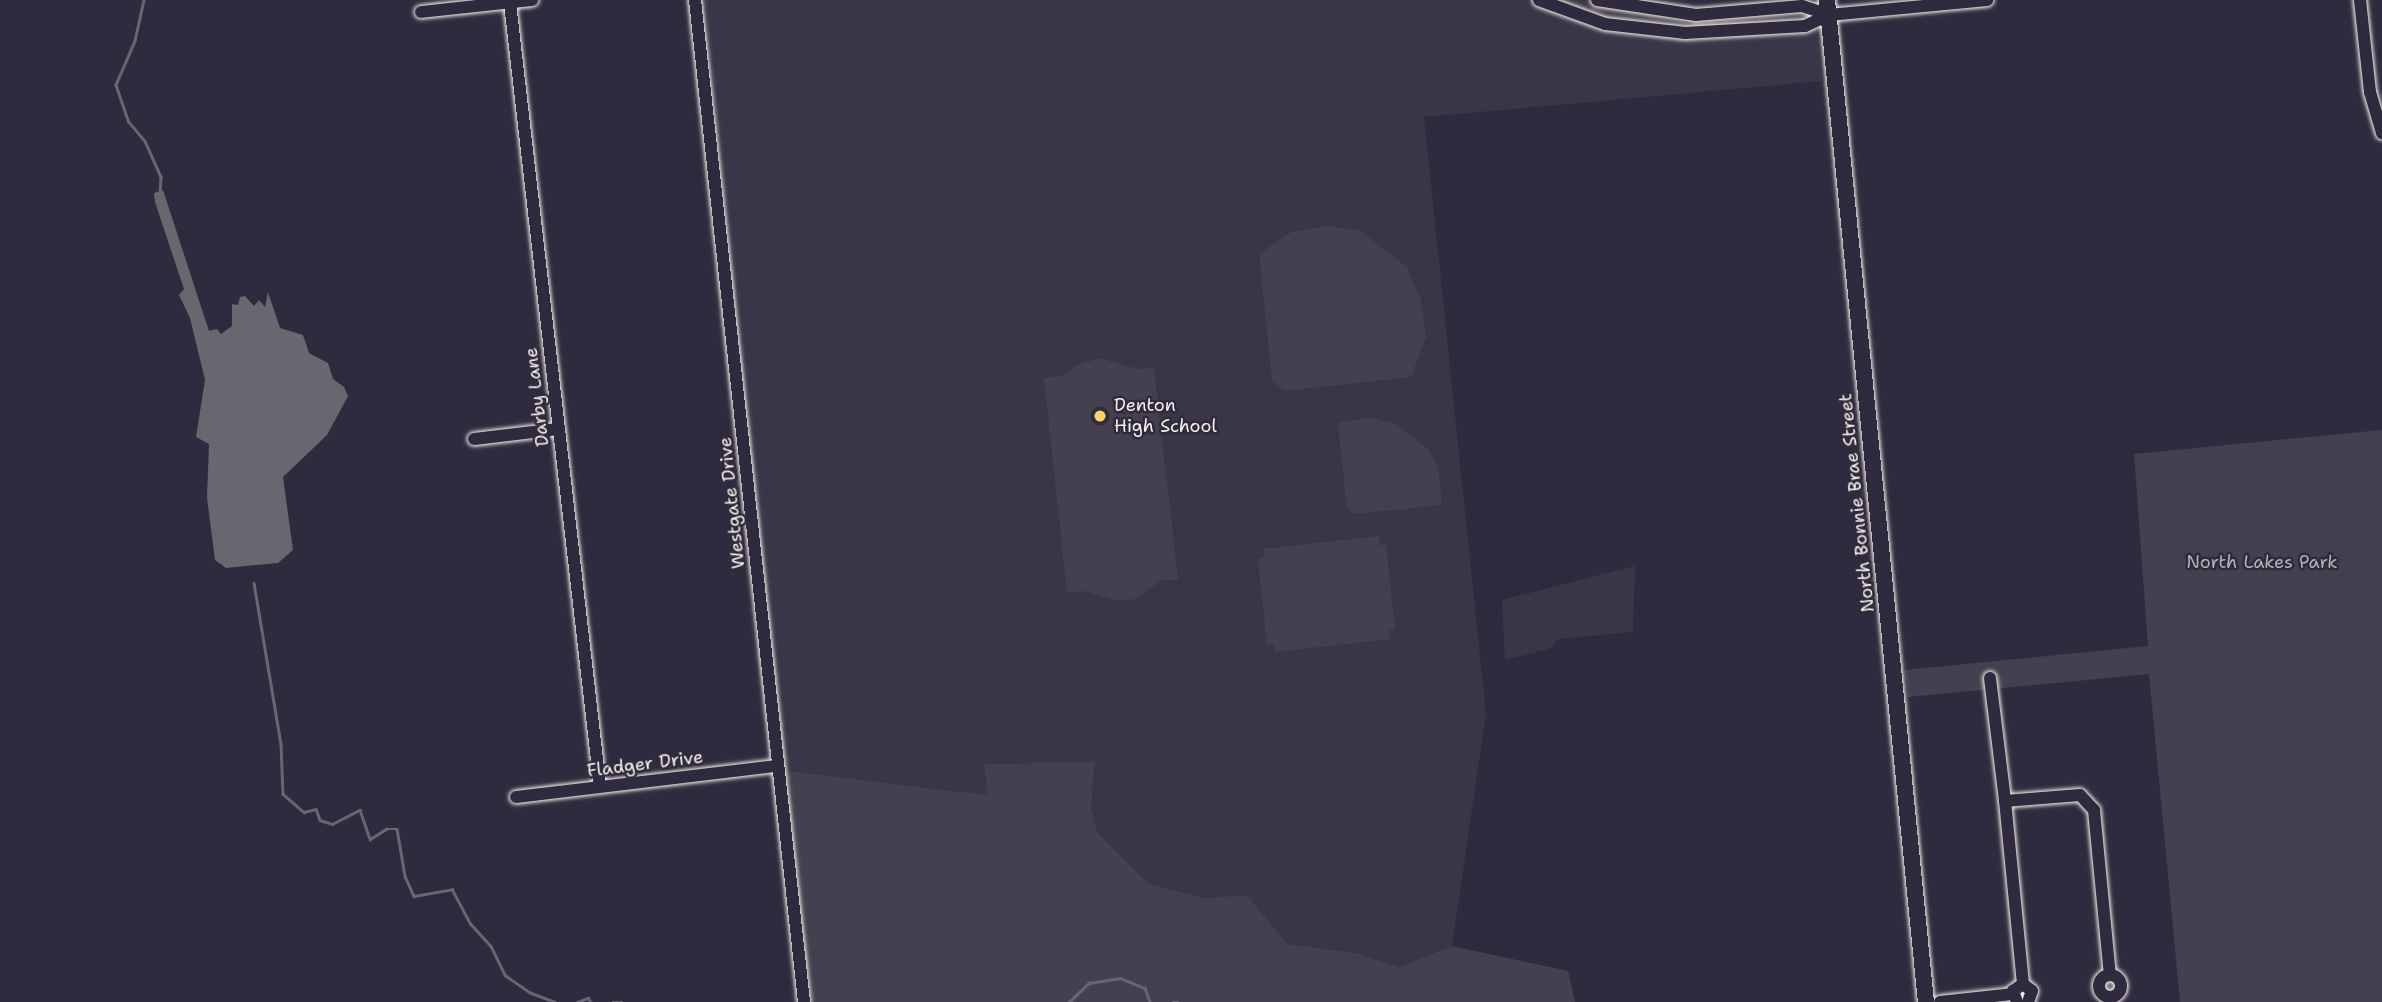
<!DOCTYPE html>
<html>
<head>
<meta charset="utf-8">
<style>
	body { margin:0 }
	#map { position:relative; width:2382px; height:1002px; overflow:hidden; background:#2f2a3d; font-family:"Shantell Sans",sans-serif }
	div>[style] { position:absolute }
	.built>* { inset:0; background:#3b3647 }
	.green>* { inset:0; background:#454050 }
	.water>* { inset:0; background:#6a6670 }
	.stream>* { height:2.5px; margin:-1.25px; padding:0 1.25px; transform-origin:1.25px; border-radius:1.25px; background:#6a6670 }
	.roads { filter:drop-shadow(0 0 2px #f4f1e8) drop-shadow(0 0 2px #f4f1e8) }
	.minor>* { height:12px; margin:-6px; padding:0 6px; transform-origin:6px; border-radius:6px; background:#2f2a3d }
	.minor>.ring { margin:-6px; padding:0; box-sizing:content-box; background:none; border:12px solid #2f2a3d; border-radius:50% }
	.major>* { height:16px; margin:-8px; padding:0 8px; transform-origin:8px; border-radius:8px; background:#2f2a3d }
	.dots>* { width:19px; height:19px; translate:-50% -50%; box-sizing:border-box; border:4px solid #2f2a3d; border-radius:50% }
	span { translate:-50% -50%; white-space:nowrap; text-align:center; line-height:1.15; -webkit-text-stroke:5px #2f2a3d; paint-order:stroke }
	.street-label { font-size:18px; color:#f4f1e8 }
	.poi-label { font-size:18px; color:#f4f1e8 }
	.left { translate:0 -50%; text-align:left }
	.park-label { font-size:18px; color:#b7b3b3 }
</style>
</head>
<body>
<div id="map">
	<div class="built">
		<div style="clip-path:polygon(705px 0,1596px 0,1689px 24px,1815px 18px,1822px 81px,1424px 117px,1486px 714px,1452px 946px,1399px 967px,1356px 953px,1288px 944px,1247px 895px,1204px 898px,1148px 883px,1098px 833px,1091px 808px,1095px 762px,984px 765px,987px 795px,780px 770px)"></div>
		<div style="clip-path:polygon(1635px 566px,1633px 632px,1558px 639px,1550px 649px,1505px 660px,1502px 600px)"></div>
	</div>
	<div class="green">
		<div style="clip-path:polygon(1326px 226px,1359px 230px,1407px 267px,1421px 300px,1426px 337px,1411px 377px,1284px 391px,1272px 380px,1259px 254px,1291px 232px)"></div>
		<div style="clip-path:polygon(1099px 358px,1137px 369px,1154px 368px,1178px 579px,1160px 581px,1136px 599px,1118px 601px,1084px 591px,1067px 593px,1044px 378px,1062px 376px,1075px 366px)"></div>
		<div style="clip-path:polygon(1374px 418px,1396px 424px,1429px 450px,1438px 468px,1442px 505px,1354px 514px,1347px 509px,1338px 422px)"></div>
		<div style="clip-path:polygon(2382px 430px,2382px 1002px,2180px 1002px,2149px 674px,1908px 697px,1905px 670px,2148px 646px,2134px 454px)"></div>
		<div style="clip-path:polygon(1379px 536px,1380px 545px,1386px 545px,1395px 629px,1389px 630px,1390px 639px,1275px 652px,1274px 644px,1267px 645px,1258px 558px,1264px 557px,1263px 549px)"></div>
		<div style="clip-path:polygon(1095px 762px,1091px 808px,1098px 833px,1148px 883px,1204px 898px,1247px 895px,1288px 944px,1356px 953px,1399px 967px,1452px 946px,1568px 971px,1575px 1002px,812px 1002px,780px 770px,987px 795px,984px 764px)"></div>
	</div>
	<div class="water">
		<div style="clip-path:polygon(163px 190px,209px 331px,217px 329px,221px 334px,232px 326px,232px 304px,238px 305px,240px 297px,245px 296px,254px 306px,259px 300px,265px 307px,268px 292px,280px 328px,303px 335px,309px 353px,328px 363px,333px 379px,344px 387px,348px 396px,327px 435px,283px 477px,293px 550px,278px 563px,226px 568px,215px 560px,207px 498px,209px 444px,196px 437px,205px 380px,190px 318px,179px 295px,184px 289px,155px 202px,154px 193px)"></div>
	</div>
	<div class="stream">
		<div style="left:144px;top:0;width:42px;rotate:102.4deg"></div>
		<div style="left:135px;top:41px;width:48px;rotate:113.4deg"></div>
		<div style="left:116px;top:85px;width:39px;rotate:71deg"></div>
		<div style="left:129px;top:122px;width:25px;rotate:50deg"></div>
		<div style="left:145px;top:141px;width:39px;rotate:66deg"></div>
		<div style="left:161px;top:177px;width:17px;rotate:93deg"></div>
		<div style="left:254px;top:583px;width:163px;rotate:80.5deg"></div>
		<div style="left:281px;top:744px;width:50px;rotate:87.7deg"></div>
		<div style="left:283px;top:794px;width:28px;rotate:41deg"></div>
		<div style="left:304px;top:812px;width:12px;rotate:-14deg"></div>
		<div style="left:316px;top:809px;width:12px;rotate:70deg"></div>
		<div style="left:320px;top:820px;width:13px;rotate:18deg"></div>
		<div style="left:332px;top:824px;width:31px;rotate:-27deg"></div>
		<div style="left:360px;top:810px;width:31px;rotate:71deg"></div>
		<div style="left:370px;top:839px;width:19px;rotate:-32deg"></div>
		<div style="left:386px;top:829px;width:11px"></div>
		<div style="left:397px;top:829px;width:48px;rotate:80.3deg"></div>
		<div style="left:405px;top:876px;width:22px;rotate:66deg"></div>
		<div style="left:414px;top:896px;width:39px;rotate:-10deg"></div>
		<div style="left:452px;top:889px;width:40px;rotate:62deg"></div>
		<div style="left:471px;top:924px;width:30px;rotate:48deg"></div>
		<div style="left:491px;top:946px;width:32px;rotate:64deg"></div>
		<div style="left:505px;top:975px;width:29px;rotate:35deg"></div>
		<div style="left:529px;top:992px;width:28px;rotate:21deg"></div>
		<div style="left:577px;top:1002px;width:12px;rotate:-20deg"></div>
		<div style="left:588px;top:998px;width:5px;rotate:53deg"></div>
		<div style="left:613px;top:1002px;width:9px"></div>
		<div style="left:1069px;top:1002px;width:28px;rotate:-44deg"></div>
		<div style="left:1089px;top:983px;width:31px;rotate:-9deg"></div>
		<div style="left:1120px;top:978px;width:27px;rotate:22deg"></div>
		<div style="left:1145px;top:988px;width:15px;rotate:70deg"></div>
		<div style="left:1173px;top:1002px;width:5px"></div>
	</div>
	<div class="roads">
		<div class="minor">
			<div style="left:695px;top:0;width:1008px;rotate:83.79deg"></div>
			<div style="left:1539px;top:0;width:70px;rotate:20deg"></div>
			<div style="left:1605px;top:24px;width:81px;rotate:6.4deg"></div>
			<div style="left:1685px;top:33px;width:120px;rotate:-3.3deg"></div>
			<div style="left:1805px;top:26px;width:26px;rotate:-25deg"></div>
			<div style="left:1829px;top:15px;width:159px;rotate:-5.4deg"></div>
			<div style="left:1597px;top:0;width:100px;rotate:8.6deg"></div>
			<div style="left:1696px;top:15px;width:106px;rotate:-4.9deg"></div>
			<div style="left:1802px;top:6px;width:28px;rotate:18deg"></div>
			<div style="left:2360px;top:0;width:93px;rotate:83.8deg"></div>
			<div style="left:2370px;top:92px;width:43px;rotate:73.7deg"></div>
			<div style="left:510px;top:3px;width:788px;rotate:83.44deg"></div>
			<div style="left:421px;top:12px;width:112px;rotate:-6.2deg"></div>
			<div style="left:474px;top:439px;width:85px;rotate:-6.8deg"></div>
			<div style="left:1990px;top:678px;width:124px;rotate:83deg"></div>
			<div style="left:516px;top:797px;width:263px;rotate:-6.8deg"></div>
			<div class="ring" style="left:2099px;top:975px;width:10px;height:10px"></div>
			<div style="left:2023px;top:984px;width:184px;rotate:-95.6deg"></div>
			<div style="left:2005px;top:801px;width:75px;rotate:-4.6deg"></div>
			<div style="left:2080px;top:795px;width:21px;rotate:47deg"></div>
			<div style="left:2094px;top:810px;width:166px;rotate:84.5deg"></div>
			<div style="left:1940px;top:1002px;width:72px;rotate:-6.3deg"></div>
			<div style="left:2017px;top:1002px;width:12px;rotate:-110deg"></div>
			<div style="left:2013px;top:991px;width:12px;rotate:-35deg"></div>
			<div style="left:2023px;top:984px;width:11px;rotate:38deg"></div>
			<div style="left:2032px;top:991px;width:12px;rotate:110deg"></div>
		</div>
		<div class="major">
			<div style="left:1827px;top:0;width:1007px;rotate:84.36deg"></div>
		</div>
	</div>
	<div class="dots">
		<div style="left:1100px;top:416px;background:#ffd166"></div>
	</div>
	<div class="street-label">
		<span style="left:537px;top:397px;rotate:-97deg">Darby Lane</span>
		<span style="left:732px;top:503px;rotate:-96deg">Westgate Drive</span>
		<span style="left:1857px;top:503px;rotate:-96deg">North Bonnie Brae Street</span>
		<span style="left:645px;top:764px;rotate:-7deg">Fladger Drive</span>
	</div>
	<div class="poi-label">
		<span class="left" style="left:1114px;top:416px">Denton<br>High School</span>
	</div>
	<div class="park-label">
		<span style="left:2262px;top:562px">North Lakes Park</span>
	</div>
</div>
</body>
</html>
